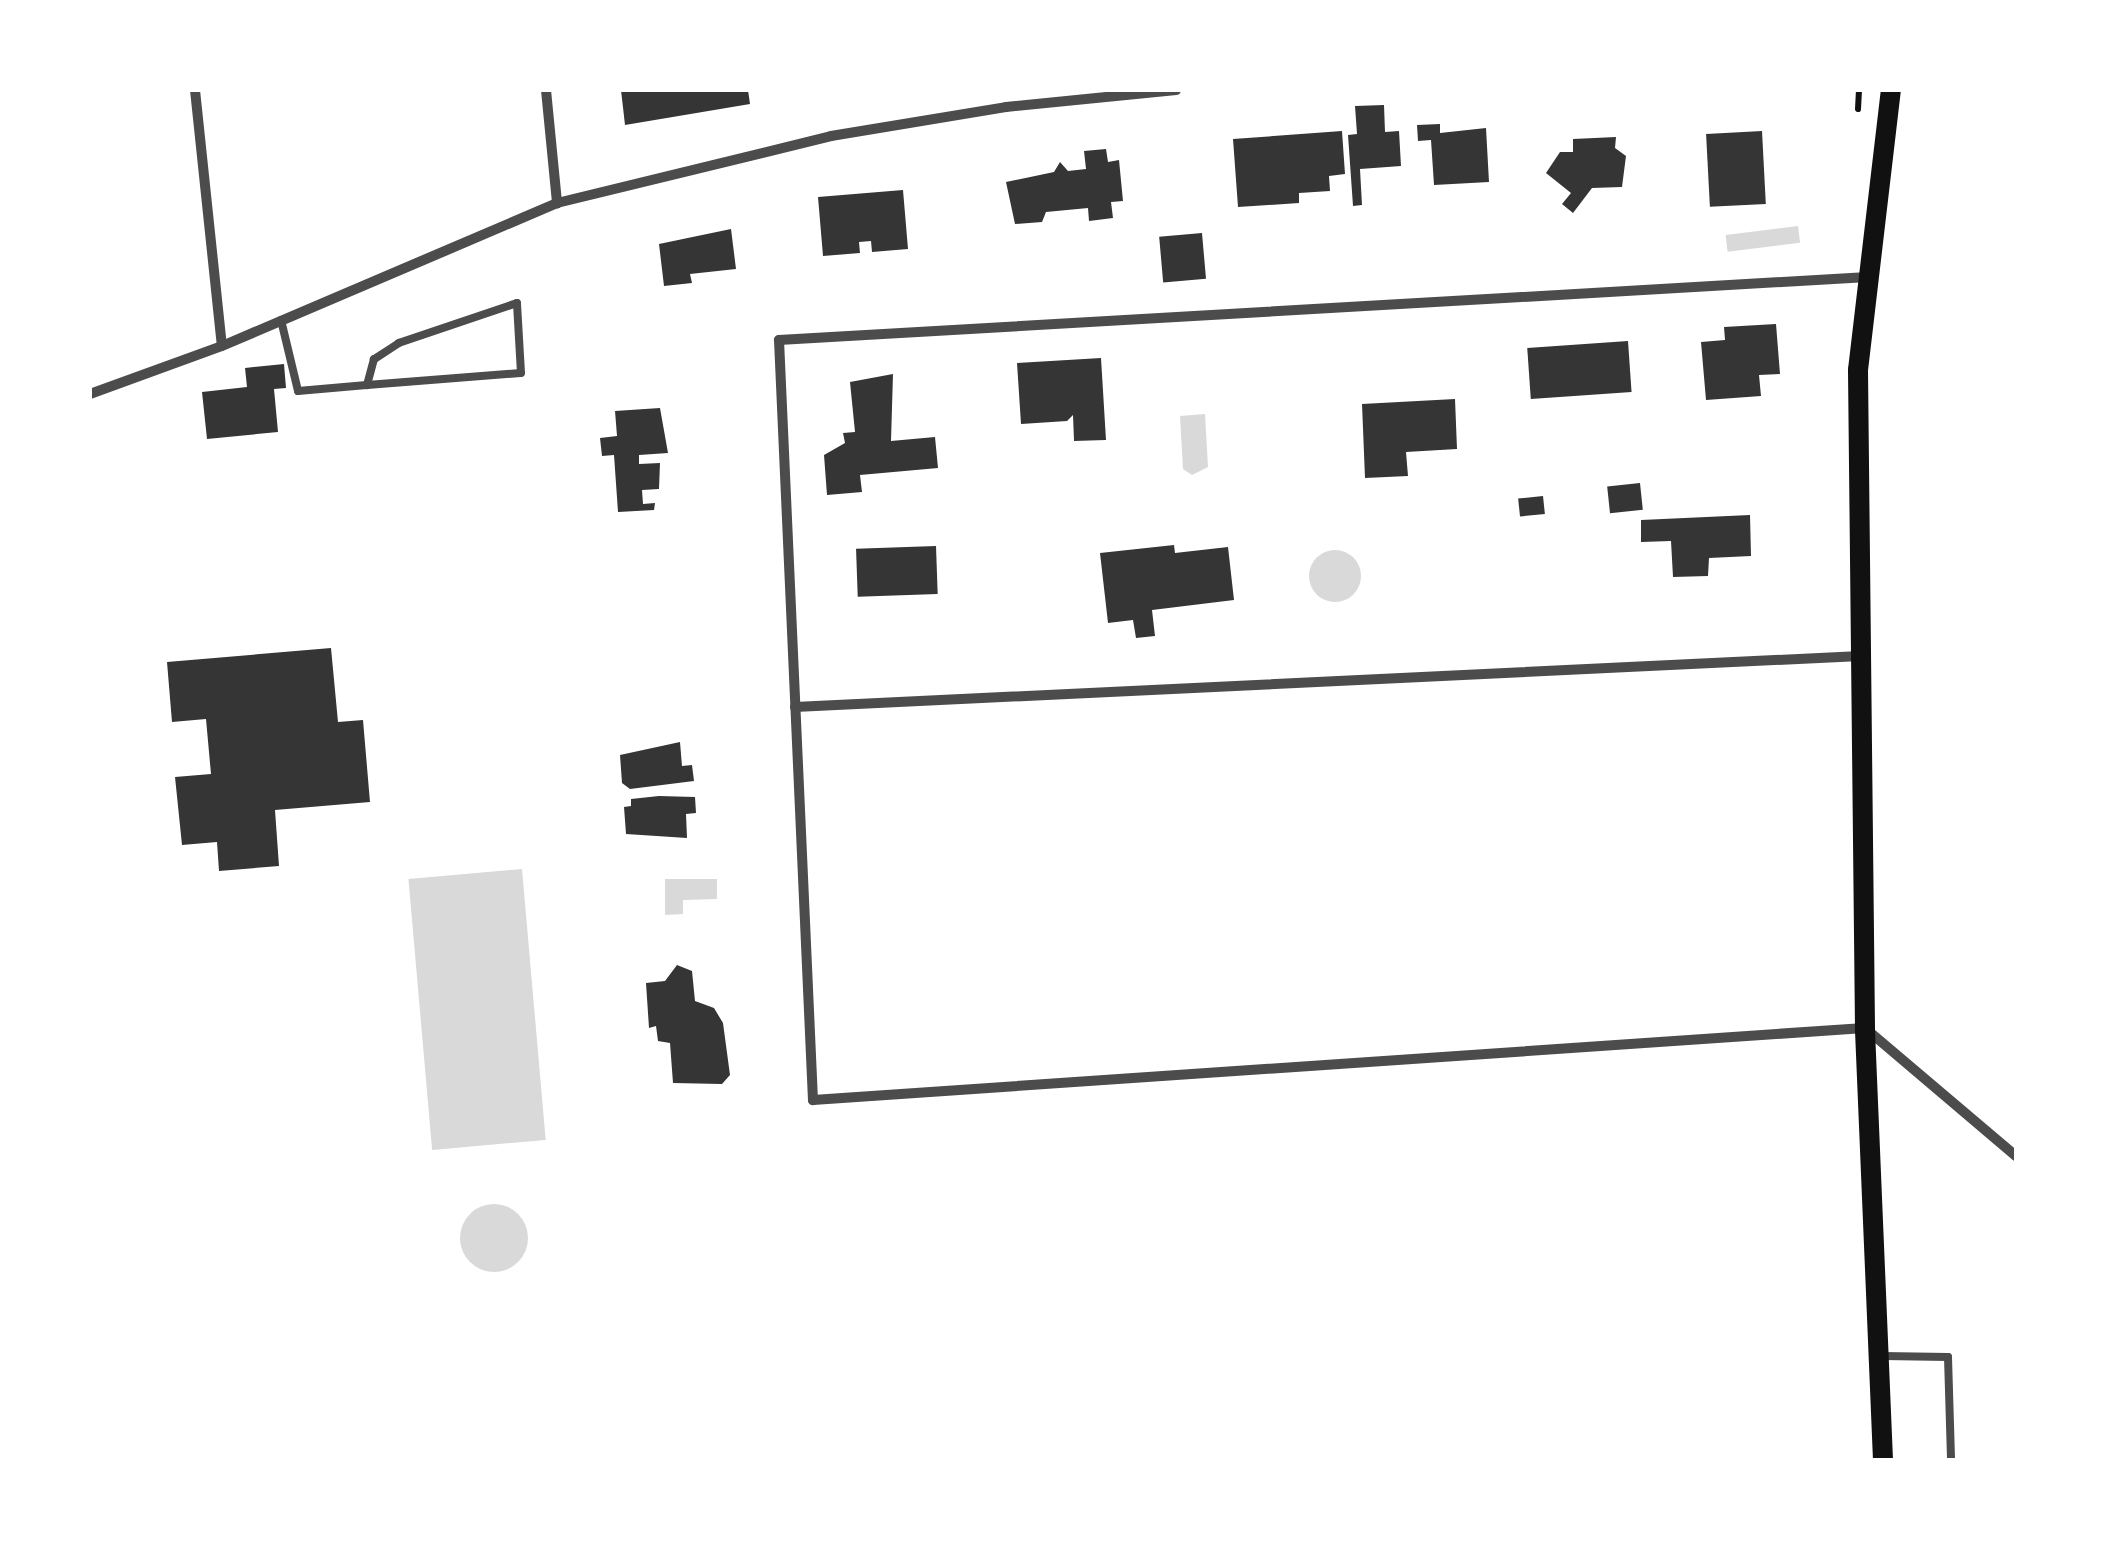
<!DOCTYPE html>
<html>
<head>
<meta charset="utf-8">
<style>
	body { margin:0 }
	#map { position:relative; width:2106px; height:1550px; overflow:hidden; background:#fff; font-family:"DM Sans",sans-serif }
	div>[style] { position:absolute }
	.water>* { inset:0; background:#d9d9d9; transform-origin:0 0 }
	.round { border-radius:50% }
	.building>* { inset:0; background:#353535; transform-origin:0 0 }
	.path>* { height:6px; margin:-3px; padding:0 3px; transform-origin:3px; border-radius:3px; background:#111 }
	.service>* { height:8px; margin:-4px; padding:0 4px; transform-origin:4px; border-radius:4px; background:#4c4c4c }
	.minor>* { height:10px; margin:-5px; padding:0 5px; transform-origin:5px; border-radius:5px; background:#4c4c4c }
	.secondary>* { height:20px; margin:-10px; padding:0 10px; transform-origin:10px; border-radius:10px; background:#111 }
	span { translate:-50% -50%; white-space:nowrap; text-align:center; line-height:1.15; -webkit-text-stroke:10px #fff; paint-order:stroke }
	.frame { position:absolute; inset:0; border:92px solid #fff; pointer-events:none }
</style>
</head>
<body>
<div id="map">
	<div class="water">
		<div style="left:1798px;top:226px;width:17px;height:73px;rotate:83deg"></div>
		<div style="clip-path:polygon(1205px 414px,1208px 467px,1192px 475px,1183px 469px,1180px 416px)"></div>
		<div class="round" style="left:1309px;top:550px;width:52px;height:52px"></div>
		<div style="left:522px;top:869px;width:272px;height:114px;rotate:85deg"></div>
		<div style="clip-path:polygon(665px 879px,717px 879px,717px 899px,683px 900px,683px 914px,665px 915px)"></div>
		<div class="round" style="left:460px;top:1204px;width:68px;height:68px"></div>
	</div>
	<div class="building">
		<div style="clip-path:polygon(621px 90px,748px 90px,750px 104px,625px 125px)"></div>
		<div style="clip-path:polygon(1384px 105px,1385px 132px,1399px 131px,1401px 166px,1360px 169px,1362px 205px,1353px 206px,1348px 135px,1357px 134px,1355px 106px)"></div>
		<div style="clip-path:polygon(1440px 124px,1440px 133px,1486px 128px,1489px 182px,1434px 185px,1431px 140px,1418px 141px,1417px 125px)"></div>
		<div style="clip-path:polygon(1342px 131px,1345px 174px,1329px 176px,1330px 191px,1299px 193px,1299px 203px,1238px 207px,1233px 139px)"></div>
		<div style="left:1762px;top:131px;width:73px;height:56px;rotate:87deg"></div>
		<div style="clip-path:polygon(1616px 137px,1615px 148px,1626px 156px,1622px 187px,1592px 188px,1573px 213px,1562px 204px,1571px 193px,1546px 173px,1560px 152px,1573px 152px,1573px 139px)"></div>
		<div style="clip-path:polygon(1106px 149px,1108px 162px,1119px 160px,1123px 201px,1111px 202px,1113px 218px,1089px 221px,1088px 208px,1046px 212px,1042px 222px,1015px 224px,1006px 182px,1054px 172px,1060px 162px,1068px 171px,1086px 169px,1084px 151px)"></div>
		<div style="clip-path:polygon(903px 190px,908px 249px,872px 252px,871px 241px,859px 242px,860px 253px,823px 256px,818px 197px)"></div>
		<div style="clip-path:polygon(731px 229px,736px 269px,690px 274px,692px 283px,664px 286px,659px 244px)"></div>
		<div style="left:1202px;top:233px;width:46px;height:43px;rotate:85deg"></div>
		<div style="clip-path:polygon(1776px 324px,1780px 374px,1759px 375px,1761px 396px,1706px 400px,1701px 342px,1725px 340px,1724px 327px)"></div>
		<div style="left:1628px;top:341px;width:51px;height:101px;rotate:86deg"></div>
		<div style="clip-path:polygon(1101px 358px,1106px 440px,1074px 441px,1073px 415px,1067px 421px,1021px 424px,1017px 363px)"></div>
		<div style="clip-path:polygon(284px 364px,286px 388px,274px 389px,278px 432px,207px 439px,202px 392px,247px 387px,245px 368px)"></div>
		<div style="clip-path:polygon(893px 374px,891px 441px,935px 437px,938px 468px,860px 475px,862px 492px,827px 495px,824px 455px,845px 443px,843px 433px,855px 432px,850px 382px)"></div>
		<div style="clip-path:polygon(1455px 399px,1457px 449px,1406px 452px,1408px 476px,1365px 478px,1362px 404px)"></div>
		<div style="clip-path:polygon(660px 408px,668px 453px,639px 455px,639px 464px,660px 463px,659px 489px,642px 490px,643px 504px,655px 503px,654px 510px,618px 512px,614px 455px,602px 456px,600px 438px,617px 436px,615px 411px)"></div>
		<div style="left:1640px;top:483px;width:27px;height:33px;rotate:84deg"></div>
		<div style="left:1543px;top:496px;width:18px;height:25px;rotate:84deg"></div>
		<div style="clip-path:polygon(1750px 515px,1751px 556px,1709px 558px,1708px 576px,1673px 577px,1671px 541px,1641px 542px,1641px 520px)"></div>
		<div style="clip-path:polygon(1174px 545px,1175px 553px,1228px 547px,1234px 600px,1152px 610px,1155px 636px,1136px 638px,1133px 620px,1108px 623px,1100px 553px)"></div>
		<div style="left:936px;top:546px;width:48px;height:80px;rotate:88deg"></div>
		<div style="clip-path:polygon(331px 648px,338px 722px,363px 720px,370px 802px,275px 810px,279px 866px,219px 871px,217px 842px,182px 845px,175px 777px,211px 774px,206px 719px,172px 722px,167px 662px)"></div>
		<div style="clip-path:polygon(680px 742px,682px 766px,692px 765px,694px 781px,630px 789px,622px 783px,620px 755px)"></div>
		<div style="clip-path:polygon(659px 796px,695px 797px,696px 813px,686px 814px,687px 838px,626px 834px,624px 807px,631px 806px,631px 799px)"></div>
		<div style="clip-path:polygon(677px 965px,692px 971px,695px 1001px,714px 1008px,723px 1023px,730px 1075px,722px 1084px,673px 1083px,670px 1043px,658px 1041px,656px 1026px,649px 1028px,646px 983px,665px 981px)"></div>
	</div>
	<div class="path">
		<div style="left:1858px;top:109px;width:19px;rotate:-87deg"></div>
	</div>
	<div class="service">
		<div style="left:281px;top:320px;width:73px;rotate:76.5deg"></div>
		<div style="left:298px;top:391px;width:69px;rotate:-5deg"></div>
		<div style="left:367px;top:385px;width:154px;rotate:-4.5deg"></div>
		<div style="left:521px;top:373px;width:70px;rotate:-93.3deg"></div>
		<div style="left:517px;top:303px;width:125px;rotate:161.3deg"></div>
		<div style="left:399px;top:343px;width:30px;rotate:147deg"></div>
		<div style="left:374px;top:359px;width:27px;rotate:105deg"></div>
		<div style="left:1883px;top:1356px;width:65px;rotate:0.9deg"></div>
		<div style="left:1948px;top:1357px;width:103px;rotate:88.3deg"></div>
	</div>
	<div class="minor">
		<div style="left:195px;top:90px;width:257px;rotate:84deg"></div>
		<div style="left:546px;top:90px;width:114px;rotate:84.4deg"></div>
		<div style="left:1868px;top:277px;width:1091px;rotate:176.69deg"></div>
		<div style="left:779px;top:340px;width:761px;rotate:87.44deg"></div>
		<div style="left:813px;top:1100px;width:1054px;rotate:-3.92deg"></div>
		<div style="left:1865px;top:1028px;width:198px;rotate:40.3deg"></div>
		<div style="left:90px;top:394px;width:140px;rotate:-20deg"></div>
		<div style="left:222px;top:346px;width:364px;rotate:-23.1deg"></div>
		<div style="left:557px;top:203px;width:282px;rotate:-13.7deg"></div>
		<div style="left:831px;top:136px;width:177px;rotate:-9.4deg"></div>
		<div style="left:1006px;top:107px;width:171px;rotate:-5.7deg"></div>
		<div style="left:795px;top:707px;width:1067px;rotate:-2.74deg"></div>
	</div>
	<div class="secondary">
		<div style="left:1883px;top:1460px;width:432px;rotate:-92.4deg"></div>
		<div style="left:1865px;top:1028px;width:658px;rotate:-90.61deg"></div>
		<div style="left:1858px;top:370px;width:282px;rotate:-83.3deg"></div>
	</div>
	<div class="frame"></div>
</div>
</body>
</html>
